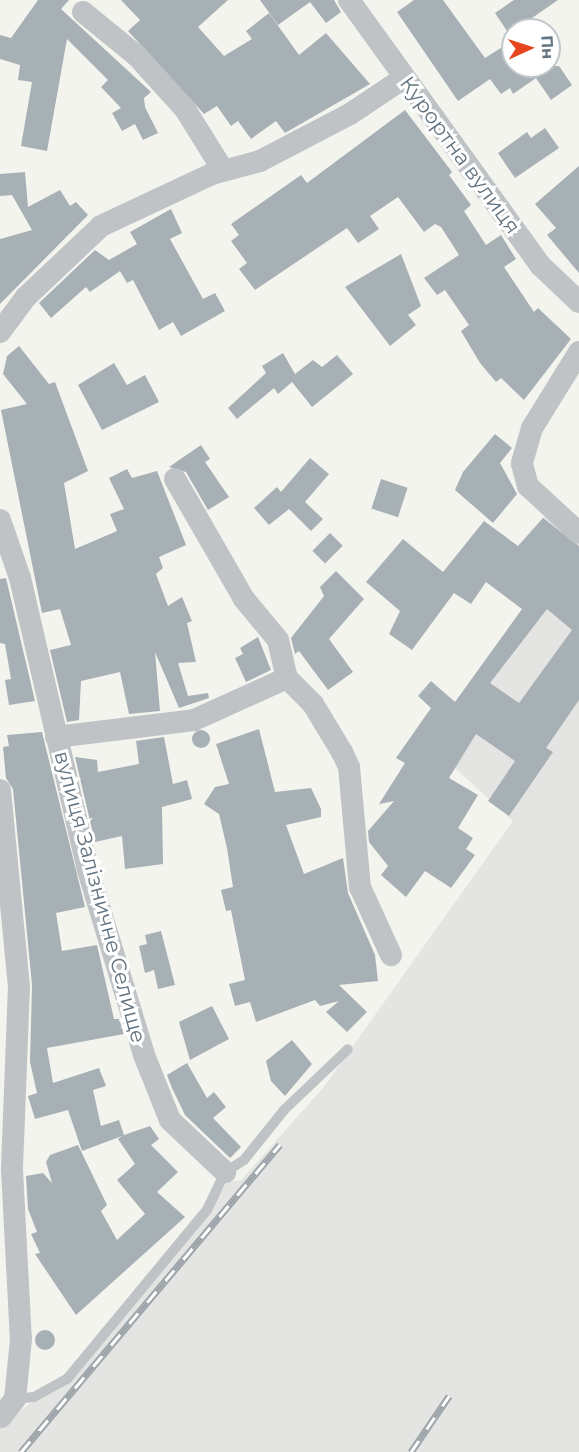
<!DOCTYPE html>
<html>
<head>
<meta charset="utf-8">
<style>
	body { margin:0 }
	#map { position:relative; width:579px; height:1452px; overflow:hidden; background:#f4f4ef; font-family:Montserrat,sans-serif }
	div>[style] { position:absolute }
	.built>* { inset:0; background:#e4e5e3 }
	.building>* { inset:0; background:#a7b0b4; transform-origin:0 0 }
	.round { border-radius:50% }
	.service>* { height:10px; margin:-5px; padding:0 5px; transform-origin:5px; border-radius:5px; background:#bfc3c6 }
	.minor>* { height:22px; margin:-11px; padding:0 11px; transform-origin:11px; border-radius:11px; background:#bfc3c6 }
	.rail>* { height:7px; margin-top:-3.5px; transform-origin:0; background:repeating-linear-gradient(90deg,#fff 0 14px,#9da5aa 0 28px); box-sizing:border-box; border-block:2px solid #9da5aa }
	span { translate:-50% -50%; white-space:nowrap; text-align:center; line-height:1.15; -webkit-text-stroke:6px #fff; paint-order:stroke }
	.street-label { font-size:21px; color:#627481 }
	.north { position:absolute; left:501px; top:18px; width:60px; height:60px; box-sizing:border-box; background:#fff; border:2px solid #c0c7cd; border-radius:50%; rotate:87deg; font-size:16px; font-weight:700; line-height:24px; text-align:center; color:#627481 }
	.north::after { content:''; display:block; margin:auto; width:21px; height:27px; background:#e5461e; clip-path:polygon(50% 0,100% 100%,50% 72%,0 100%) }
</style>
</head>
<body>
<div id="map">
	<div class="built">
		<div style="clip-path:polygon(546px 514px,579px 540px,579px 1452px,0 1452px,0 1426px,69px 1374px,228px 1182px,241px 1180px,323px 1088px,513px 821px,443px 757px,455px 702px,533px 596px,553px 550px,531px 531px)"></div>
	</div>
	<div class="building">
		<div style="clip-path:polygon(38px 0,69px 0,61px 9px,151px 92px,144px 98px,145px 107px,158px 133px,143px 140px,135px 124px,122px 131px,112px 113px,121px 108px,101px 87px,108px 80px,67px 39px,47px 151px,21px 146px,32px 82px,18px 80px,20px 65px,0 59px,0 35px,11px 38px)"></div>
		<div style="clip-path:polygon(121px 0,228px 0,198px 27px,224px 56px,252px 39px,246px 31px,269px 13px,299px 55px,326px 33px,370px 84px,285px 133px,276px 121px,251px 139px,238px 121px,231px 126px,217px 106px,204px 114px,128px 31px,140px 20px)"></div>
		<div style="clip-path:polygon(260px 0,334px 0,341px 12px,326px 23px,310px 2px,278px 25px)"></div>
		<div style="clip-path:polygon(414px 0,443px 0,485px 58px,507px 44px,513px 66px,559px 66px,572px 85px,551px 100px,536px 78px,513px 94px,510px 88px,501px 94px,490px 79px,458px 101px,397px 12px)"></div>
		<div style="clip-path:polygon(514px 0,558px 0,509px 34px,495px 13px)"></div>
		<div style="clip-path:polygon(405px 110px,452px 172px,449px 175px,471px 205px,464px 211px,486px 245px,501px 235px,516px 259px,504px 267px,534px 312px,538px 308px,571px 339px,524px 400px,501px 378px,496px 382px,480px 363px,461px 331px,469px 325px,445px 290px,437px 295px,424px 278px,459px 255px,441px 227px,435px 224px,424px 232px,398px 197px,370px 216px,379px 229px,358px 243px,347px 228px,255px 290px,239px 269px,247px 263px,231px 241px,239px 235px,231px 224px,301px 175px,307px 183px)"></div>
		<div style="clip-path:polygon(545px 128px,559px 148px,515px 178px,498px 153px,527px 132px,531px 138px)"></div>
		<div style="clip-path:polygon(579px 166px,579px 273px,547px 235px,556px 228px,535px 204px)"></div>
		<div style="clip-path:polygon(25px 172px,28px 207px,60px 190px,70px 206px,76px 202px,88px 215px,0 304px,0 239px,32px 230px,12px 195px,0 196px,0 174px)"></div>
		<div style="clip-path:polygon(171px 209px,182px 233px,170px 239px,203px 299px,215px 293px,225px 311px,181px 336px,173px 322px,159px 330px,133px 280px,127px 283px,120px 271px,90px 292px,86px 287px,51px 318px,39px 303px,95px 250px,109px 260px,137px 244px,130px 232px)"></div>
		<div style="clip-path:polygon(401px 254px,421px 306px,408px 315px,416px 325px,390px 346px,345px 287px)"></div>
		<div style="clip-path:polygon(19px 346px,49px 384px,55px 382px,88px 471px,64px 483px,75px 549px,117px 531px,110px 514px,124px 509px,109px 478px,127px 469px,132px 478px,157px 471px,186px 545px,159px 557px,163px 568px,156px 574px,168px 606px,182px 597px,192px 621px,187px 623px,196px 662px,178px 663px,188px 696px,208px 693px,209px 698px,179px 708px,155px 652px,160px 711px,129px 714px,120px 672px,81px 681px,79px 720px,67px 722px,50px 650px,71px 645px,60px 609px,42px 613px,1px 410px,27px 404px,3px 374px,7px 356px)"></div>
		<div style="clip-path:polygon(283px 353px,295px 374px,313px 360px,322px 367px,337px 355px,353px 374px,312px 407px,292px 382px,278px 394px,274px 388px,237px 419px,228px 408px,266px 373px,262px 366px)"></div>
		<div style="clip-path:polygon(114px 363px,127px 385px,145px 375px,159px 402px,102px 430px,78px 385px)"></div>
		<div style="clip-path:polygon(495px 434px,512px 448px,500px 463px,517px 494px,493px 523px,455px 490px,463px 472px)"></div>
		<div style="clip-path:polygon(201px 445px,210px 459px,205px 462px,229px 497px,208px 510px,186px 472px,169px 467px)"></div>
		<div style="clip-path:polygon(310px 458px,329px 474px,305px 502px,323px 519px,311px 531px,289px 509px,269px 525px,254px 508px,277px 487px,281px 492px)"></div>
		<div style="left:381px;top:479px;width:28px;height:31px;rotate:18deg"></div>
		<div style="clip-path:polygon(evenodd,543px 518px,579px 546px,579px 700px,546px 748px,553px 752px,509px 816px,488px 801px,515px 761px,476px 734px,449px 778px,478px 795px,458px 828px,473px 838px,466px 849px,475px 855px,451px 888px,425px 871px,406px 897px,381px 875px,388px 866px,369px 842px,368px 831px,394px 801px,379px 804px,405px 763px,396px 758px,431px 708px,418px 696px,431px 681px,455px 702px,522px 609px,486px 582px,471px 604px,454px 593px,412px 650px,389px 634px,400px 611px,366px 582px,403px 539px,443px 572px,484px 521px,518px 546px,543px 518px,547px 609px,572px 630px,519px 703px,490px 683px,547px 609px)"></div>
		<div style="left:330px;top:533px;width:18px;height:25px;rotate:45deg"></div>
		<div style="clip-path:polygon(336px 571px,364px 599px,329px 639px,353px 672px,328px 690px,299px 651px,295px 654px,291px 638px,324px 596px,320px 587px)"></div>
		<div style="clip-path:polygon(6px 578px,35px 701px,9px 705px,5px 680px,11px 679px,5px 644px,0 643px,0 579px)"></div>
		<div style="clip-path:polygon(258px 637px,271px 670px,246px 682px,235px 658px,243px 654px,240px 648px)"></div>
		<div style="clip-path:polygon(259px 729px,275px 792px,311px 788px,321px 809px,321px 817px,286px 825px,304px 874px,343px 858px,348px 893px,375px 955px,378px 981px,339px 985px,367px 1012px,347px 1032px,326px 1012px,339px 1001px,320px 1006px,315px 1000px,256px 1022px,250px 1002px,235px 1006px,229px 984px,245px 980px,231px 910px,226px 911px,221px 890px,233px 887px,227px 848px,219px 814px,204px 804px,215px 787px,229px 784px,216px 744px)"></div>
		<div class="round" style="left:192px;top:730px;width:18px;height:18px"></div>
		<div style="clip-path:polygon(42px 732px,85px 907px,56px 913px,62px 951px,97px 945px,114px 1019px,119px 1019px,124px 1034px,47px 1048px,53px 1083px,99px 1068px,106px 1086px,93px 1090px,101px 1126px,119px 1120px,124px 1135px,150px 1126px,159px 1139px,151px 1145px,178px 1172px,157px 1192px,185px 1217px,76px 1315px,35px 1254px,40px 1253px,31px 1234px,37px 1232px,28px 1209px,26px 1176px,43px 1173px,52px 1183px,46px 1162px,50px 1155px,78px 1145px,107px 1205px,101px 1211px,117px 1240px,145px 1214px,117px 1180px,135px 1164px,118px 1139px,122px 1136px,82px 1151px,68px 1110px,35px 1119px,28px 1096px,37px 1093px,30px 1062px,32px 985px,13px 789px,6px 778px,3px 747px,9px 746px,7px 735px)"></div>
		<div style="clip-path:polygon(164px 737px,173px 784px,187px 780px,192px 799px,162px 807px,163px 864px,125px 869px,122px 836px,95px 842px,75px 757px,97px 760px,98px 772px,139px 764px,136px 741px)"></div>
		<div style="clip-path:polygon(161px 931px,175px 985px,158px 989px,154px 970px,145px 973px,139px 946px,147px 944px,145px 935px)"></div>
		<div style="clip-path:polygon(212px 1006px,229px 1039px,190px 1060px,179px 1022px)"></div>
		<div style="clip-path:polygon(292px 1040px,312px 1064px,285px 1096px,271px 1081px,266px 1061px)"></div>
		<div style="clip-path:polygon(187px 1063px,207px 1098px,214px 1092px,226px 1107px,213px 1118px,241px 1147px,230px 1158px,185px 1115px,172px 1088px,167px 1075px)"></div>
		<div class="round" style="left:35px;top:1330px;width:20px;height:20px"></div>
	</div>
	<div class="service">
		<div style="left:15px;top:1399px;width:19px;rotate:-6deg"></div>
		<div style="left:34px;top:1397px;width:38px;rotate:-29deg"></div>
		<div style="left:67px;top:1379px;width:219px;rotate:-50.4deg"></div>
		<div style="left:207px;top:1210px;width:42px;rotate:-64.7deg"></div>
		<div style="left:225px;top:1172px;width:22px;rotate:-32deg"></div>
		<div style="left:244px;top:1160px;width:64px;rotate:-51.3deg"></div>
		<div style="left:284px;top:1110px;width:88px;rotate:-43.6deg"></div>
	</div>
	<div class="minor">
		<div style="left:349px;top:0;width:327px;rotate:54.2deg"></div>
		<div style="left:540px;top:265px;width:54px;rotate:43.5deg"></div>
		<div style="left:83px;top:12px;width:70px;rotate:39.2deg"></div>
		<div style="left:137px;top:56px;width:72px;rotate:47.8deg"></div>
		<div style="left:185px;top:109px;width:72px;rotate:58.1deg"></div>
		<div style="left:0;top:332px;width:44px;rotate:-53.4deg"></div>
		<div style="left:26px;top:297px;width:103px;rotate:-43.4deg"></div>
		<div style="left:101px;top:226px;width:123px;rotate:-25.1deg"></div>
		<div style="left:212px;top:174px;width:50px;rotate:-15.2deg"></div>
		<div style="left:260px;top:161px;width:102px;rotate:-27.6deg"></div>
		<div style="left:350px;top:114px;width:65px;rotate:-33.7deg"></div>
		<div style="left:579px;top:352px;width:89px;rotate:121.7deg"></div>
		<div style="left:532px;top:428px;width:37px;rotate:106deg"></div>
		<div style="left:522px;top:464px;width:23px;rotate:75deg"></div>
		<div style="left:528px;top:486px;width:69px;rotate:42.7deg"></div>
		<div style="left:175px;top:479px;width:138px;rotate:60.1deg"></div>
		<div style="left:244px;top:599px;width:53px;rotate:50.3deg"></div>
		<div style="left:278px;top:640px;width:39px;rotate:77deg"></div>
		<div style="left:287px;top:678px;width:37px;rotate:45deg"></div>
		<div style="left:313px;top:704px;width:56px;rotate:58.9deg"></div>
		<div style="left:342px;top:752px;width:17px;rotate:65deg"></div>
		<div style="left:349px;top:767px;width:121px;rotate:84.8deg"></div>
		<div style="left:360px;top:887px;width:75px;rotate:65.5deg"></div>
		<div style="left:0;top:520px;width:61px;rotate:71deg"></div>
		<div style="left:20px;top:578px;width:297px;rotate:76.9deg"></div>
		<div style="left:87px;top:867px;width:196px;rotate:73.1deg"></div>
		<div style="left:144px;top:1055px;width:70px;rotate:68.2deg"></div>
		<div style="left:170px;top:1120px;width:76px;rotate:43.4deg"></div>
		<div style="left:56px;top:737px;width:139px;rotate:-7deg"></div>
		<div style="left:194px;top:720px;width:102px;rotate:-24.3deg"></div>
		<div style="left:0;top:790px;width:197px;rotate:84.5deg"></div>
		<div style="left:19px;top:986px;width:184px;rotate:92.2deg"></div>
		<div style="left:12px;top:1170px;width:169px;rotate:87deg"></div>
		<div style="left:21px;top:1339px;width:60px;rotate:95.7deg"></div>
		<div style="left:15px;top:1399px;width:23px;rotate:128deg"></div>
	</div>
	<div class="rail">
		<div style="left:21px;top:1452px;width:402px;rotate:-49.9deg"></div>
		<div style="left:411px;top:1452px;width:68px;rotate:-55.8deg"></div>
	</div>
	<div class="street-label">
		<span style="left:460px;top:155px;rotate:54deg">Курортна вулиця</span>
		<span style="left:100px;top:897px;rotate:75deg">вулиця Залізничне Селище</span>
	</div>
	<div class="north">Пн</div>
</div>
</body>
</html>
